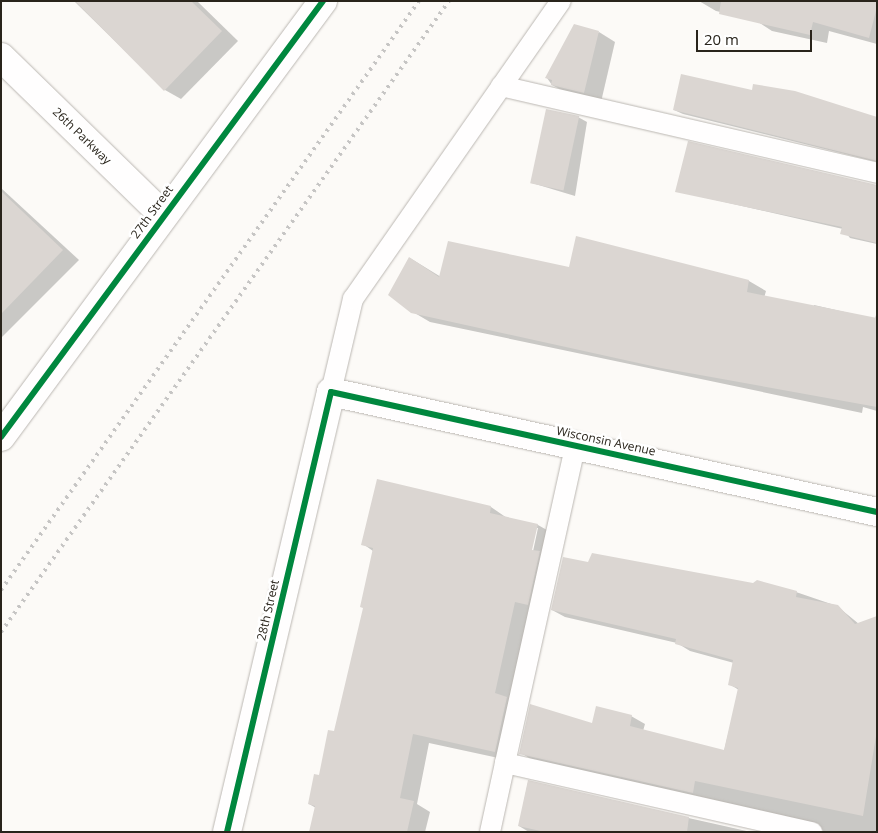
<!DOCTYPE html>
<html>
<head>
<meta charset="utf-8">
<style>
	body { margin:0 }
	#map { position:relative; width:878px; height:833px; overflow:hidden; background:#fcfaf7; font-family:"Open Sans",sans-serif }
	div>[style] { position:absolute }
	.shadow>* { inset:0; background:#0003 }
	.building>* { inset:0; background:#dbd6d2; transform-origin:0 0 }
	.roads { filter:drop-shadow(0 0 1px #bbb7b2) drop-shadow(0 0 1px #bbb7b2) }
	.service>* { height:20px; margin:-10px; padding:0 10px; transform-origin:10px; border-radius:10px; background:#fffefe }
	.minor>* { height:28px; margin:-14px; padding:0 14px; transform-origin:14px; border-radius:14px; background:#fffefe }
	.rail>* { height:4px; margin-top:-2px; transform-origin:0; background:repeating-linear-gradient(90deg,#c6c5c4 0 2.5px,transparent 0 7.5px) }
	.cycleway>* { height:6px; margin:-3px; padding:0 3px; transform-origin:3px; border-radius:3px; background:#00873e }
	span { translate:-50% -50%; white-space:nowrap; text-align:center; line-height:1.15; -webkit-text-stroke:5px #fff; paint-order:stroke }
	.street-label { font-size:12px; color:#29241b }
	.frame { position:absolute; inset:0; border:2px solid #29241b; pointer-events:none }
	.scale { position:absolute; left:696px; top:30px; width:116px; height:22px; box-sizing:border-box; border:2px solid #29241b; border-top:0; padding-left:6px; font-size:15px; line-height:18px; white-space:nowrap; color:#29241b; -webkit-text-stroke:4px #fff; paint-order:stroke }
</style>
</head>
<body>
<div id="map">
	<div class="shadow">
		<div style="clip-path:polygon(74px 1px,197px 1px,238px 41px,181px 99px,165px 90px)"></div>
		<div style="clip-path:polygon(699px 1px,877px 1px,877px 44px,829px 31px,827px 43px,772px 31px,755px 20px,716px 11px)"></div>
		<div style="clip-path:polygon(599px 32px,615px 42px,601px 102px,569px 94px,552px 85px,547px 78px)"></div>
		<div style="clip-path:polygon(674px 110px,877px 117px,877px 162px,683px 114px)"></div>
		<div style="clip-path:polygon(578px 117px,587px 122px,575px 196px,532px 183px)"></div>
		<div style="clip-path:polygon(877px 185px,877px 244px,850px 238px,843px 229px,676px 191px)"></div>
		<div style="clip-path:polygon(1px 188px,79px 260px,1px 338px)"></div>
		<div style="clip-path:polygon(577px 238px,749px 281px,766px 291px,764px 298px,813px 310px,814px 305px,875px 319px,877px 311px,877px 411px,863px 407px,862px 413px,430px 322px,413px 312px,410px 258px,441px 277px,570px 269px)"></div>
		<div style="clip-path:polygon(evenodd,378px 480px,491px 507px,507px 518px,538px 525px,554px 534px,512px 761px,429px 743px,417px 804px,430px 812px,425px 832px,310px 832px,316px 808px,309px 804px,335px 733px,365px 609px,373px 551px,363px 544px,378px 480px,536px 528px,538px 528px,532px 556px,529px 556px,536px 528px)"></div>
		<div style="clip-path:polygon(589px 564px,796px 592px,837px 606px,859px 624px,877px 617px,877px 832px,824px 832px,819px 825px,534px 761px,521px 753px,593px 725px,631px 716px,645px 724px,643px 731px,724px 751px,739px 690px,729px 684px,734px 663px,690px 651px,677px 643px,565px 617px,552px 610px)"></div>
		<div style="clip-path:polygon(528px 782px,751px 832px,529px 832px,519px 826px)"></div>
	</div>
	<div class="building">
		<div style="clip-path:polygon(75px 1px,191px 1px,222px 31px,164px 91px)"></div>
		<div style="clip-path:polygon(721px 1px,877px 1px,877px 7px,869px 38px,813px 22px,810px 35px,719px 14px)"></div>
		<div style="clip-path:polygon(574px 24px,599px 31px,584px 93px,551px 85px,552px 80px,545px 78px)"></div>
		<div style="clip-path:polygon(681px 74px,752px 90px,753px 84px,795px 91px,877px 117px,877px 161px,673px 110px)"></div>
		<div style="left:546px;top:109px;width:34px;height:76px;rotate:12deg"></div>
		<div style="clip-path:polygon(688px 141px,877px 185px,877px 243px,840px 234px,842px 227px,675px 192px)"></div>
		<div style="clip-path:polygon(1px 191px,63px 250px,1px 314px)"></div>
		<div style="clip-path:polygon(576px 236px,749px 280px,747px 292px,877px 318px,877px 407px,661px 368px,411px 313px,388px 295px,409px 257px,439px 277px,448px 241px,569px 267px)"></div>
		<div style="clip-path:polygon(377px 479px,491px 506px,490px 513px,538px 524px,532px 550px,540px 551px,528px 605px,515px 602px,495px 693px,507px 697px,495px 752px,413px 734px,400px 798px,414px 801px,407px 832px,309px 832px,315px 806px,308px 804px,314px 774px,319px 775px,328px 730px,334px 731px,363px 608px,360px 607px,373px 548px,361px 545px)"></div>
		<div style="clip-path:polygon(592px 553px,753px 583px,757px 580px,797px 591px,796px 597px,838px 605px,855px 624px,877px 616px,877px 730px,863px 816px,695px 781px,693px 793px,519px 754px,530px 704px,592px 723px,596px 706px,632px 715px,630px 726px,724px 750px,738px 688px,728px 685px,733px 660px,675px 644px,676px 639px,551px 610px,563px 557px,588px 562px)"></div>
		<div style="clip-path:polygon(528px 780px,689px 817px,687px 832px,545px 832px,518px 826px)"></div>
	</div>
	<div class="roads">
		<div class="service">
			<div style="left:501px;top:86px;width:386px;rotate:13deg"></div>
			<div style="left:331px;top:392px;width:96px;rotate:-76.7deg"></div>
			<div style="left:353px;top:299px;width:363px;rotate:-55.1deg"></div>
			<div style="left:505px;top:763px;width:325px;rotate:-77.5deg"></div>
			<div style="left:490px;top:832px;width:71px;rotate:-77.7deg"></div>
			<div style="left:505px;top:763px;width:315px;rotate:12.7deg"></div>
		</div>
		<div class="minor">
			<div style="left:1px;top:57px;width:226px;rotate:44.3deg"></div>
			<div style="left:1px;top:437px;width:542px;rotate:-53.55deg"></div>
			<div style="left:227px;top:832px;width:452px;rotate:-76.7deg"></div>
			<div style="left:331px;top:392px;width:559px;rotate:12.4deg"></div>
		</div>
	</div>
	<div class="rail">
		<div style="left:1px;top:590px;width:722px;rotate:-54.64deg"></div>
		<div style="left:1px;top:632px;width:774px;rotate:-54.63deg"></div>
	</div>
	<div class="cycleway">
		<div style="left:1px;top:437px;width:542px;rotate:-53.55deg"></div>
		<div style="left:227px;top:832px;width:452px;rotate:-76.7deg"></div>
		<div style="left:331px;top:392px;width:559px;rotate:12.4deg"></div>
	</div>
	<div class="street-label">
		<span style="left:82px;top:136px;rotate:44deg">26th Parkway</span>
		<span style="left:152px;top:212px;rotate:-54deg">27th Street</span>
		<span style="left:606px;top:441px;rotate:12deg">Wisconsin Avenue</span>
		<span style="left:268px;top:610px;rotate:-77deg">28th Street</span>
	</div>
	<div class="frame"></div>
	<div class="scale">20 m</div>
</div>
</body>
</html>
